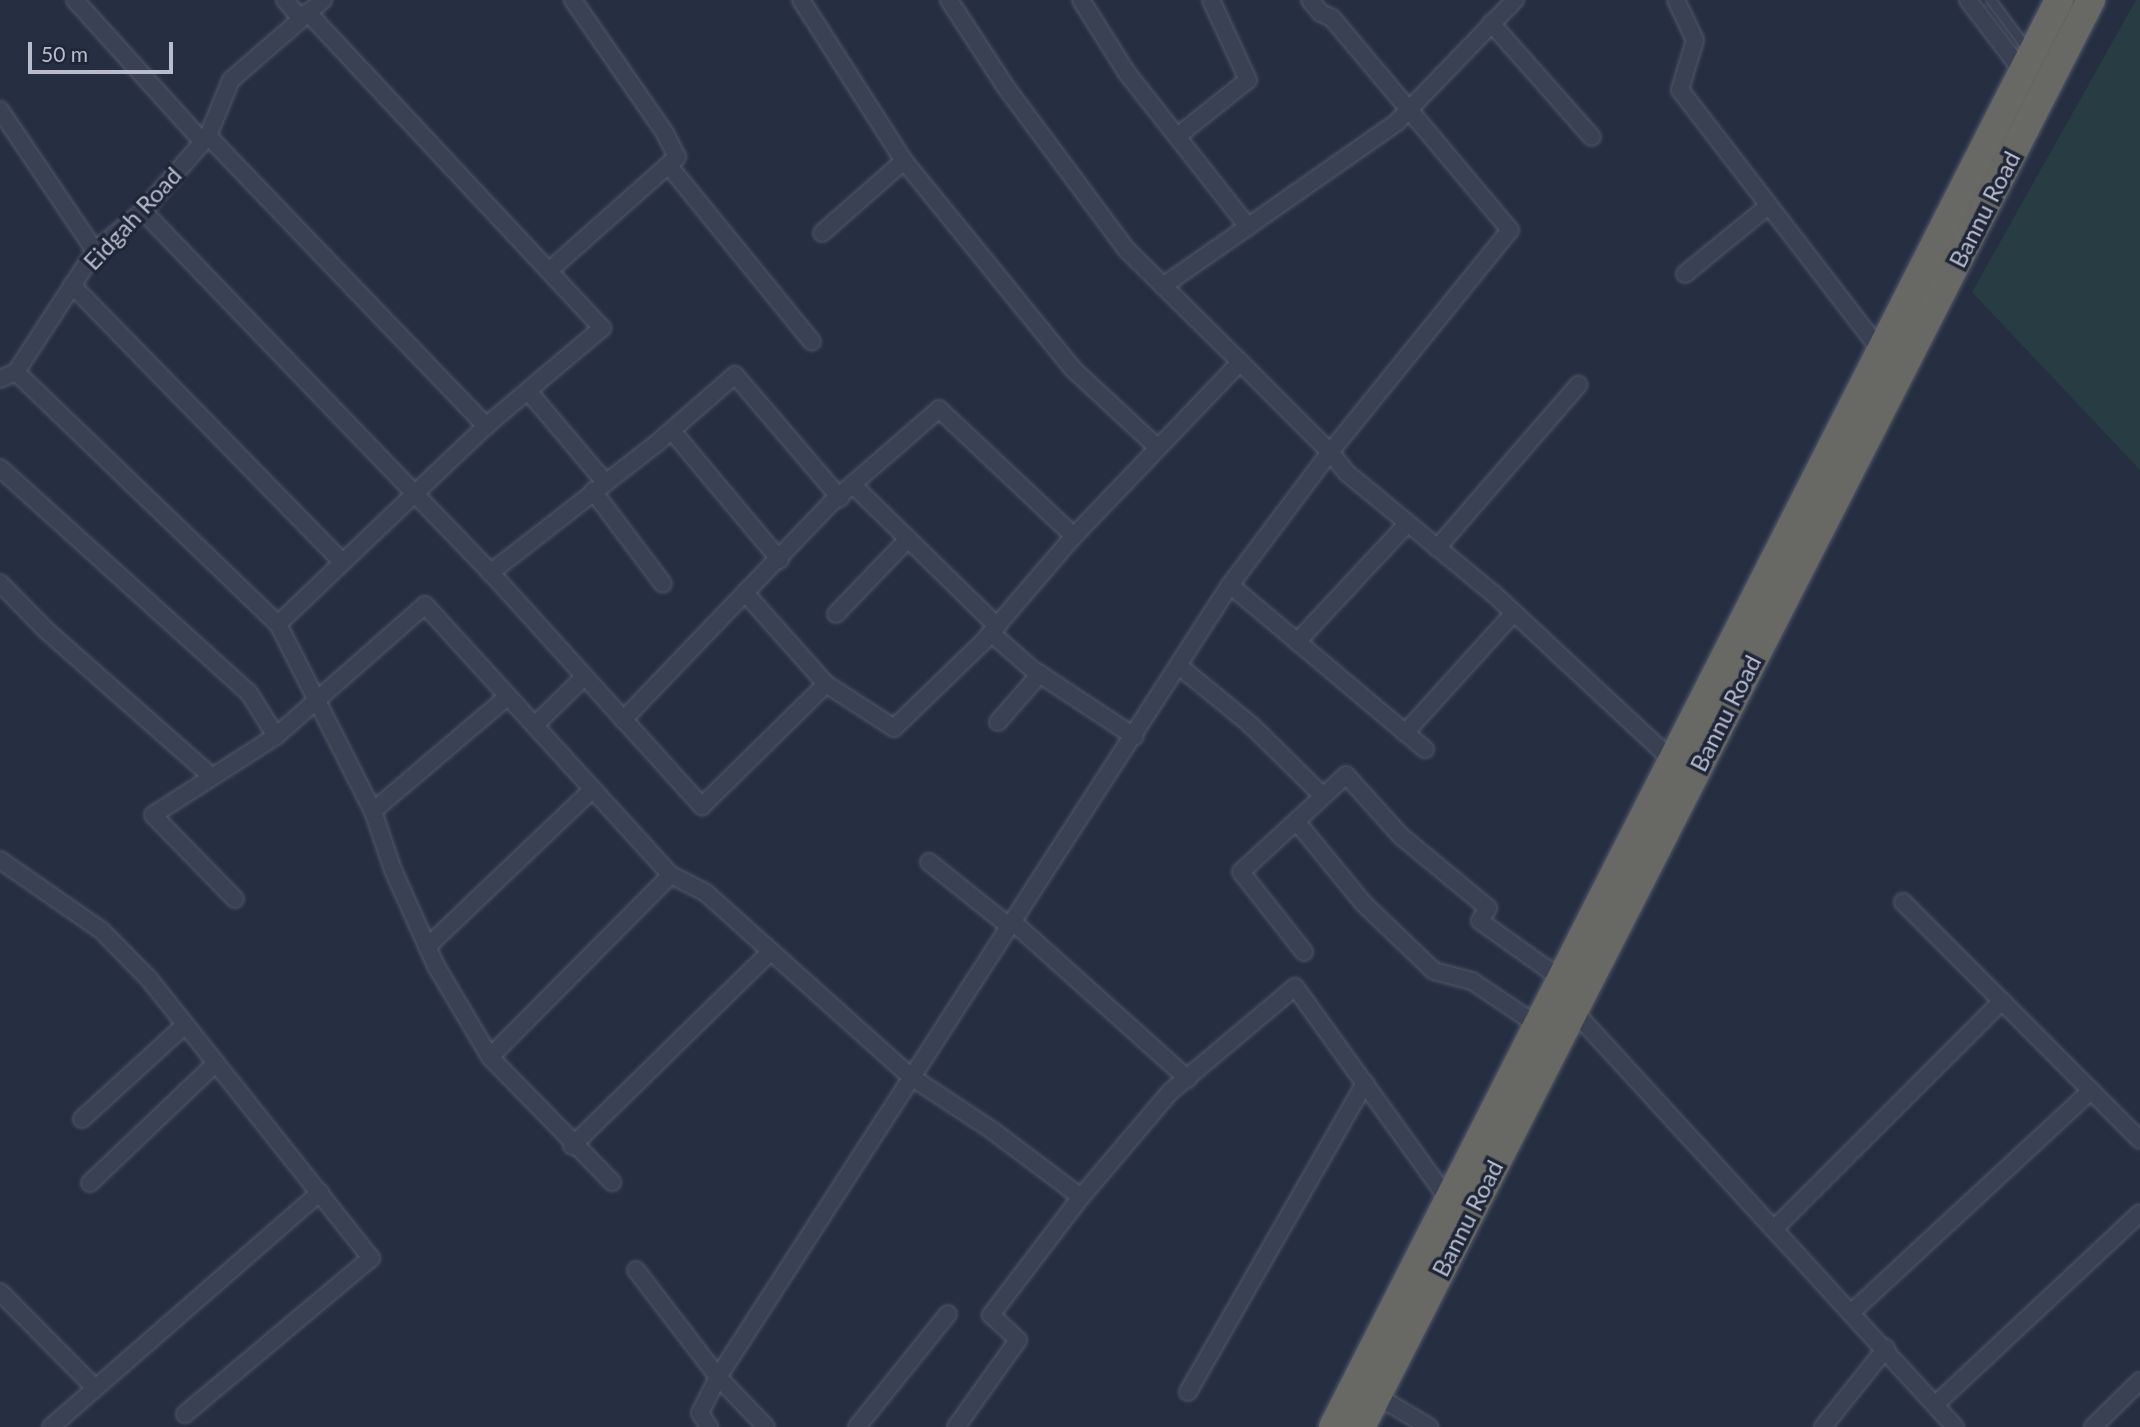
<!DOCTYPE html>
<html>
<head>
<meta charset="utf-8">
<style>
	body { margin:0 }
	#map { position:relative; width:2140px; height:1427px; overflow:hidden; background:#262e42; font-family:Lato,sans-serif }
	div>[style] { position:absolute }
	.green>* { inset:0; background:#283c43 }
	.roads { filter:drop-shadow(0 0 2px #525969) drop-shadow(0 0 2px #525969) }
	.service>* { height:8px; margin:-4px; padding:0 4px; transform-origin:4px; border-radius:4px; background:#3a4152 }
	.minor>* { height:16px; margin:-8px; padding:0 8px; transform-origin:8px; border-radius:8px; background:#3a4152 }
	.trunk>* { height:28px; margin:-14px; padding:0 14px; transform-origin:14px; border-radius:14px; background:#686864 }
	span { translate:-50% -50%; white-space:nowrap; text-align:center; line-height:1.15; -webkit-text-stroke:7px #1f2637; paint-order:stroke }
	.street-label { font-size:24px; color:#b7bdcc }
	.scale { position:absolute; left:28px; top:42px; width:145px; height:32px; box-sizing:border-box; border:4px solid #b7bdcc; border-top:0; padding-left:9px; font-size:21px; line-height:24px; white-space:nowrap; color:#b7bdcc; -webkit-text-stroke:5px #1f2637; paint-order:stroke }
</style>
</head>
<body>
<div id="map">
	<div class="green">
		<div style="clip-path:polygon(2136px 0,2140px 0,2140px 470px,1972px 292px)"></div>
	</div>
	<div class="roads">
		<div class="service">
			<div style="left:1991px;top:0;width:64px;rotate:53.3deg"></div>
		</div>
		<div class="minor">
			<div style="left:75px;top:0;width:190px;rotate:48deg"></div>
			<div style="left:285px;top:0;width:23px;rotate:50deg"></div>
			<div style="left:801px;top:0;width:191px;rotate:57.4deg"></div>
			<div style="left:904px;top:161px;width:267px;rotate:50.9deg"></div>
			<div style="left:1072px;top:368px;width:117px;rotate:42.9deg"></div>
			<div style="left:949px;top:0;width:103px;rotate:56.9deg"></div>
			<div style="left:1005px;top:86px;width:204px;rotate:53.4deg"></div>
			<div style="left:1127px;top:250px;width:159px;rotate:44.7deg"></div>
			<div style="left:1081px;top:0;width:86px;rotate:57.8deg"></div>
			<div style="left:1127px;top:73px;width:196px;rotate:51.8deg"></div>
			<div style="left:1310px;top:0;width:17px;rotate:50deg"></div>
			<div style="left:1321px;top:13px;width:12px;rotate:24deg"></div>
			<div style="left:1332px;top:18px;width:277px;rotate:50deg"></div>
			<div style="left:1510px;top:230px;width:286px;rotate:129deg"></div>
			<div style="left:1330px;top:452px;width:27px;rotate:51deg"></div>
			<div style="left:1347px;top:473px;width:190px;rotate:39.5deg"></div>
			<div style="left:1494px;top:594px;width:241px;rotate:43deg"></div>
			<div style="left:1676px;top:0;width:44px;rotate:64.6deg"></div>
			<div style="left:1695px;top:40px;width:52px;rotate:106.7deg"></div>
			<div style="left:1680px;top:90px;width:324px;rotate:52.4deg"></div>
			<div style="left:1968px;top:0;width:89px;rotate:52.7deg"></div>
			<div style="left:1491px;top:23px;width:152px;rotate:48.5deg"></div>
			<div style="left:0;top:110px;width:170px;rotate:56deg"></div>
			<div style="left:1179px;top:135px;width:88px;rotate:-38.6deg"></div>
			<div style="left:1248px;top:80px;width:88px;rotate:-114.8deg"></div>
			<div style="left:208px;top:136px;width:402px;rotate:46.2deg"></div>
			<div style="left:670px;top:167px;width:225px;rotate:50.9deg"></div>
			<div style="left:143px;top:211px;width:505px;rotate:46.12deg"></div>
			<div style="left:493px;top:575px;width:312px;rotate:47.9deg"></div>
			<div style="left:702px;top:806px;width:174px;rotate:-44.5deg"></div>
			<div style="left:826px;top:684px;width:81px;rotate:32.9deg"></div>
			<div style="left:894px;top:728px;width:124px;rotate:-44deg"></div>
			<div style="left:983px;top:642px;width:140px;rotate:-49.4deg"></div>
			<div style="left:1074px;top:536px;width:240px;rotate:-46.3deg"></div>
			<div style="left:1240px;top:362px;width:127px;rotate:45deg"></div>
			<div style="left:1330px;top:452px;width:166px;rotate:126.9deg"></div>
			<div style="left:1230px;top:585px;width:943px;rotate:122.88deg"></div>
			<div style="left:718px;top:1377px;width:40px;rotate:116.6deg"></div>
			<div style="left:700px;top:1413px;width:17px;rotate:57deg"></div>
			<div style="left:822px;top:233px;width:109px;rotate:-41.3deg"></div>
			<div style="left:551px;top:269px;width:169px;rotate:-41.6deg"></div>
			<div style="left:677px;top:157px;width:27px;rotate:-117deg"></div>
			<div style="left:665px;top:133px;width:162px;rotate:-124.7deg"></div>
			<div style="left:1685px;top:274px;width:106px;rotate:-39.3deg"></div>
			<div style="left:72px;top:285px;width:384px;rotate:45.7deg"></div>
			<div style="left:1163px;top:286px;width:286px;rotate:-35deg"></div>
			<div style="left:1397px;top:122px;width:170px;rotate:-46deg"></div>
			<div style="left:16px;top:372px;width:364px;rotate:43.9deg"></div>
			<div style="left:278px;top:624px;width:210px;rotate:63.1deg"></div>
			<div style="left:373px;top:811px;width:62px;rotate:71.3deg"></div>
			<div style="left:393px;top:870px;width:105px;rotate:65.9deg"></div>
			<div style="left:436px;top:966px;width:106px;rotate:59.3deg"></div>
			<div style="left:490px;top:1057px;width:257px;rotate:-45.2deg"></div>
			<div style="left:0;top:379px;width:17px;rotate:-24deg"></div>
			<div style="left:16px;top:372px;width:145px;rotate:-56.9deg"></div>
			<div style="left:95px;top:251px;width:62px;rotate:-39.8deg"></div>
			<div style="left:143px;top:211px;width:99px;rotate:-49.1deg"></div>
			<div style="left:208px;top:136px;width:61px;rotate:-67.7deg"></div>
			<div style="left:231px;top:80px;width:122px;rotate:-41deg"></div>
			<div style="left:528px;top:391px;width:119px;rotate:49.8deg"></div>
			<div style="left:672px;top:431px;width:168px;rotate:50.1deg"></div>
			<div style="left:0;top:468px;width:336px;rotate:42.1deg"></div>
			<div style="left:249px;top:693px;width:51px;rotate:57.9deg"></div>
			<div style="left:853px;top:485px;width:202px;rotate:44.4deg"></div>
			<div style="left:593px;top:491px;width:116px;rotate:53deg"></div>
			<div style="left:1437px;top:548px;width:216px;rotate:-49.1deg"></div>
			<div style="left:490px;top:573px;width:212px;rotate:-37.9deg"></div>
			<div style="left:657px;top:443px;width:103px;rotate:-41.1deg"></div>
			<div style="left:735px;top:375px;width:162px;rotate:49.5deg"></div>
			<div style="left:0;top:583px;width:66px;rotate:45.6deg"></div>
			<div style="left:46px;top:630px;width:220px;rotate:41.5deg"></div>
			<div style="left:1230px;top:585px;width:255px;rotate:40.1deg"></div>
			<div style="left:747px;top:595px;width:119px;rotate:48.4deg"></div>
			<div style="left:836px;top:614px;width:104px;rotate:-46.2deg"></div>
			<div style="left:278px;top:624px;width:287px;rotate:-43.6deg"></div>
			<div style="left:486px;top:426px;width:152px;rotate:-40.2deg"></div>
			<div style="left:602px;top:328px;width:432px;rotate:-133deg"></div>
			<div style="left:991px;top:633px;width:55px;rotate:41.3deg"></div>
			<div style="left:1032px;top:669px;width:123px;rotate:33.4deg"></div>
			<div style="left:1297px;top:642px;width:161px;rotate:-47deg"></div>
			<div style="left:1179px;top:666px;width:94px;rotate:39.4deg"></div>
			<div style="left:1252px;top:726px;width:100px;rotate:44.6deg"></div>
			<div style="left:623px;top:720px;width:301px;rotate:-46.2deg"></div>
			<div style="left:831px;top:503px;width:143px;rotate:-41deg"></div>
			<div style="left:939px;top:409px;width:185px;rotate:43.3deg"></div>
			<div style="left:998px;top:722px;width:64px;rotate:-48.8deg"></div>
			<div style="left:535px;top:725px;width:69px;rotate:-44.4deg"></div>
			<div style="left:1405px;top:733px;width:162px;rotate:-47.8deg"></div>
			<div style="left:373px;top:811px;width:177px;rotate:-40.4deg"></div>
			<div style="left:1296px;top:821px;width:106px;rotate:50.7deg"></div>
			<div style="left:1363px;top:903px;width:98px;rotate:43.8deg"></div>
			<div style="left:1434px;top:971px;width:39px;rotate:15deg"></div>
			<div style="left:1472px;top:981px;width:78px;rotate:34.1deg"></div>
			<div style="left:0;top:860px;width:124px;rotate:34.8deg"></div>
			<div style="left:102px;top:931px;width:67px;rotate:45.6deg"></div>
			<div style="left:149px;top:979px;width:357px;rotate:51.5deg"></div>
			<div style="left:371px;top:1258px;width:243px;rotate:140deg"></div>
			<div style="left:929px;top:862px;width:102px;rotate:38.7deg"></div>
			<div style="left:235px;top:899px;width:117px;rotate:-134.3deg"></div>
			<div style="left:153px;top:815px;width:146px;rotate:-32.7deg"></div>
			<div style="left:276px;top:736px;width:198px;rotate:-41.3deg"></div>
			<div style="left:425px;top:605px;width:365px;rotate:47.7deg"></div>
			<div style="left:671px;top:875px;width:39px;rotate:27deg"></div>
			<div style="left:706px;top:893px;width:274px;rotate:41.9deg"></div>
			<div style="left:910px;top:1076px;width:100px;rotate:33.5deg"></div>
			<div style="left:993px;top:1131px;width:110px;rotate:36.9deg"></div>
			<div style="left:1081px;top:1197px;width:138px;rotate:-49.7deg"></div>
			<div style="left:1170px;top:1092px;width:163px;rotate:-40deg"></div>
			<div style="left:1295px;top:987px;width:261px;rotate:54.2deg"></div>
			<div style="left:1903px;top:902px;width:336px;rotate:45.1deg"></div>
			<div style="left:1013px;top:922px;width:235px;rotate:41.9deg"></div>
			<div style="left:427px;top:947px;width:229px;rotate:-43.6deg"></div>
			<div style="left:1304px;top:952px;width:102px;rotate:-128.2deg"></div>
			<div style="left:1241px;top:872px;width:143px;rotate:-42.7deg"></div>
			<div style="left:1346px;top:775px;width:82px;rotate:48deg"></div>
			<div style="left:1401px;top:836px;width:113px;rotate:39.6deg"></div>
			<div style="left:1488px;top:908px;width:15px;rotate:122deg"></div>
			<div style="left:1480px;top:921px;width:98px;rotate:35.5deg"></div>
			<div style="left:1572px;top:1009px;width:567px;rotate:47.5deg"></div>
			<div style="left:490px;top:1057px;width:175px;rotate:45.7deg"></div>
			<div style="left:82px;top:1119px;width:139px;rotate:-42.4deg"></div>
			<div style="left:572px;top:1146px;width:277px;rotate:-44.4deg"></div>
			<div style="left:90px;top:1183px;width:174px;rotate:-43.6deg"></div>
			<div style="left:1775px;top:1228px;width:321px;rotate:-45deg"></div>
			<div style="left:636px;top:1270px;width:135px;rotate:52.5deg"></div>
			<div style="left:718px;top:1377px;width:69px;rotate:46.2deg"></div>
			<div style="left:0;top:1292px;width:134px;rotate:45.3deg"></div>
			<div style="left:1852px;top:1312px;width:326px;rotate:-42.8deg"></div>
			<div style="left:1188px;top:1392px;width:356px;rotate:-60.2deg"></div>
			<div style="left:1377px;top:1396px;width:61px;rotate:30.8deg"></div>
			<div style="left:1936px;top:1404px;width:279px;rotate:-43.1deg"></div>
			<div style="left:51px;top:1427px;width:357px;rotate:-41.1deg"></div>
			<div style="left:857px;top:1427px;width:145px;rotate:-51.2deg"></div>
			<div style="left:956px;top:1427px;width:107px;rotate:-54.5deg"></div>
			<div style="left:1018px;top:1340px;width:37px;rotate:-137deg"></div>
			<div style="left:991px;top:1315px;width:148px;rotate:-52.7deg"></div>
			<div style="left:1823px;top:1427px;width:101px;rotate:-51.4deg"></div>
			<div style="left:2093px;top:1427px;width:66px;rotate:-44.4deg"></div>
		</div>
		<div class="trunk">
			<div style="left:1333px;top:1427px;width:1601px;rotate:-63.03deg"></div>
			<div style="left:1361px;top:1427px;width:1603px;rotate:-62.91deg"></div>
		</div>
	</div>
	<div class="street-label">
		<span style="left:1984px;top:209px;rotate:-63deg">Bannu Road</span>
		<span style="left:132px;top:218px;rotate:-47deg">Eidgah Road</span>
		<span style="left:1725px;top:713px;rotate:-63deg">Bannu Road</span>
		<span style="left:1467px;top:1218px;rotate:-63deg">Bannu Road</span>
	</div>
	<div class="scale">50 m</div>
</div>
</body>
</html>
